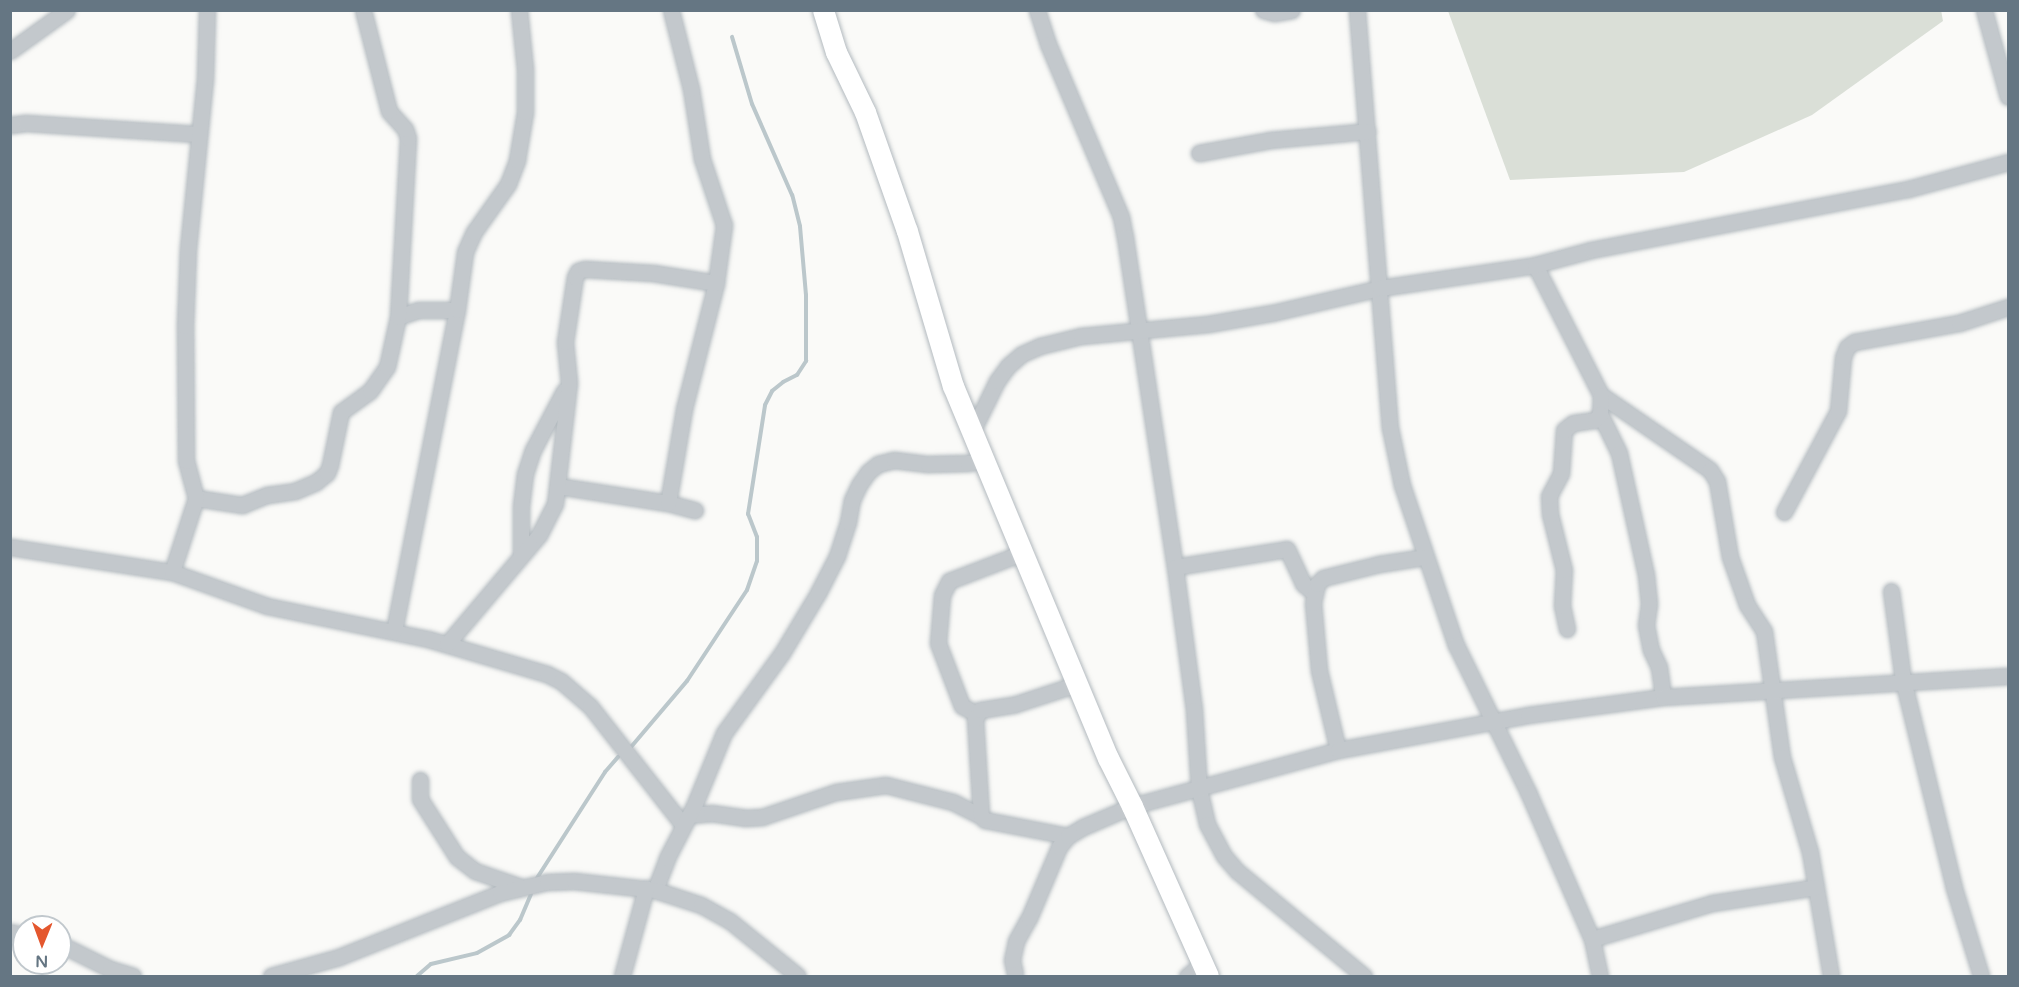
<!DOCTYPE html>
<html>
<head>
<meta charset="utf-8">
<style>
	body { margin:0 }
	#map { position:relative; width:2019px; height:987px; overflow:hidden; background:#fafaf8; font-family:"Varela Round",sans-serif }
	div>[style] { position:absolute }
	.green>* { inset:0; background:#dadfd7 }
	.stream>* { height:4px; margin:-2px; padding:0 2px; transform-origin:2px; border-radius:2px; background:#bbc7cb }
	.roads { filter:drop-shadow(0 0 2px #b3babf) drop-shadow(0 0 2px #b3babf) }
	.street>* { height:15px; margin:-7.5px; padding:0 7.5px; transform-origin:7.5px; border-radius:7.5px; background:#c3c8cc }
	.secondary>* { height:21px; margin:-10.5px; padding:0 10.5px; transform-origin:10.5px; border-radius:10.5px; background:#fff }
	span { translate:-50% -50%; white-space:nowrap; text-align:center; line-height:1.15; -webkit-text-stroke:6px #fff; paint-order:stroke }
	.frame { position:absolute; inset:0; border:12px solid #657683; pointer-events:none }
	.north { position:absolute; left:12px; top:915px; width:60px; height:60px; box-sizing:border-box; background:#fff; border:2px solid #c1c8cd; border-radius:50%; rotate:181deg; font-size:16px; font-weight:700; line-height:24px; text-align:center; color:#657683 }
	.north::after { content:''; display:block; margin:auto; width:21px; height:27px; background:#e4572e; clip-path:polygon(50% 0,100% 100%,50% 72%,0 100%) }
</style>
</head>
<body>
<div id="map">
	<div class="green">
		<div style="clip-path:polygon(1941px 10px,1943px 21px,1812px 115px,1684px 172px,1510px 180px,1448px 11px)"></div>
	</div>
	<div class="stream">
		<div style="left:631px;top:747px;width:87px;rotate:-49.7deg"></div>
		<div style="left:687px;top:681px;width:109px;rotate:-56.6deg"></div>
		<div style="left:747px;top:590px;width:31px;rotate:-71deg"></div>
		<div style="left:757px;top:561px;width:24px;rotate:-90deg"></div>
		<div style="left:757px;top:537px;width:25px;rotate:-111deg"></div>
		<div style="left:748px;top:514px;width:110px;rotate:-81.1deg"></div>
		<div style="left:765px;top:405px;width:16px;rotate:-63deg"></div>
		<div style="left:772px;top:391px;width:14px;rotate:-39deg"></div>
		<div style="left:783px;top:382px;width:16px;rotate:-27deg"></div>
		<div style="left:797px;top:375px;width:17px;rotate:-57deg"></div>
		<div style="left:806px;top:361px;width:66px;rotate:-90deg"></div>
		<div style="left:806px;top:295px;width:69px;rotate:-95deg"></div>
		<div style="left:800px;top:226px;width:32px;rotate:-104deg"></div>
		<div style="left:792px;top:195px;width:99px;rotate:-113.7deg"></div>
		<div style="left:752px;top:104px;width:70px;rotate:-106.6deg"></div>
		<div style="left:537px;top:878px;width:126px;rotate:-57.3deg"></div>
		<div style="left:605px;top:772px;width:20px;rotate:-49deg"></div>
		<div style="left:417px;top:976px;width:18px;rotate:-41deg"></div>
		<div style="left:431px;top:964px;width:47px;rotate:-13.4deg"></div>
		<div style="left:477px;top:953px;width:37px;rotate:-29deg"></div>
		<div style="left:509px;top:935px;width:19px;rotate:-54deg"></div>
		<div style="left:520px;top:920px;width:28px;rotate:-67deg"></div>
	</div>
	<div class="roads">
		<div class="street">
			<div style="left:1037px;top:10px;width:36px;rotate:72deg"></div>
			<div style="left:1048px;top:44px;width:188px;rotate:67.1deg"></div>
			<div style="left:1121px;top:217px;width:20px;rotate:79deg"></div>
			<div style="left:1125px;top:237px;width:334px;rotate:81.4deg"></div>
			<div style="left:1175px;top:567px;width:144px;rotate:82.4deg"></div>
			<div style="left:1194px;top:710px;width:79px;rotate:86.4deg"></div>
			<div style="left:1199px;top:789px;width:36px;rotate:77deg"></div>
			<div style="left:1207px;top:824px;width:36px;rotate:62deg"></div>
			<div style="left:1224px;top:856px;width:20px;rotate:49deg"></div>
			<div style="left:1237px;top:871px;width:165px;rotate:39.6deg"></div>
			<div style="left:1263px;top:10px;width:11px;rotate:15deg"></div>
			<div style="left:1274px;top:13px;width:18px;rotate:-9deg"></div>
			<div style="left:1357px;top:10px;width:419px;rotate:85.5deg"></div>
			<div style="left:1390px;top:428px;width:58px;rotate:78.1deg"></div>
			<div style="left:1402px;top:485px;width:169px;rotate:71.4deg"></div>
			<div style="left:1456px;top:645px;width:164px;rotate:63.9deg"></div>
			<div style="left:1528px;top:792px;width:160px;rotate:66.5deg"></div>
			<div style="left:1592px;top:939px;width:38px;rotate:78deg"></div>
			<div style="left:1984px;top:10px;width:90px;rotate:74.6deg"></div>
			<div style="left:10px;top:51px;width:70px;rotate:-35.7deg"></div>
			<div style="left:10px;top:125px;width:16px;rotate:-7deg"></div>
			<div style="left:26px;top:123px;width:172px;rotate:3.7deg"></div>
			<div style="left:1199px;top:153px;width:72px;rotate:-10.4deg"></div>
			<div style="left:1270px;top:140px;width:98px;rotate:-5.2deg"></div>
			<div style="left:1535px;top:265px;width:146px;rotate:63.1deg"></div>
			<div style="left:1601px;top:395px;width:132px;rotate:34.5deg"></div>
			<div style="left:1710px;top:470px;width:13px;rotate:58deg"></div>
			<div style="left:1717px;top:481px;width:77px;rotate:80.3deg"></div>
			<div style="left:1730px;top:557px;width:51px;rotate:70.5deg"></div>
			<div style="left:1747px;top:605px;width:31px;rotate:57deg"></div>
			<div style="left:1764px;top:631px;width:127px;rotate:81.9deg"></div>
			<div style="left:1782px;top:757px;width:99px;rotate:73.6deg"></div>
			<div style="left:1810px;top:852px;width:126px;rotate:80.4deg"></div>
			<div style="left:398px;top:317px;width:21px;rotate:-19deg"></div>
			<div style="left:418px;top:310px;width:39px"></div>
			<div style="left:1601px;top:395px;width:19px;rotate:93deg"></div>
			<div style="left:1600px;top:414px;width:43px;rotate:64deg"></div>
			<div style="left:1619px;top:453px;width:125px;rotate:77.5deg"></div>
			<div style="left:1646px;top:575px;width:29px;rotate:84deg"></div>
			<div style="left:1649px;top:604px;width:21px;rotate:98deg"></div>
			<div style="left:1646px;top:625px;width:25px;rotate:79deg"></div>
			<div style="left:1651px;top:650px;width:19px;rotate:65deg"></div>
			<div style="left:1659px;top:667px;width:30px;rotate:82deg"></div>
			<div style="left:972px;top:432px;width:57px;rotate:-63.9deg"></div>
			<div style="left:997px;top:381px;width:19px;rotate:-54deg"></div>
			<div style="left:1008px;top:366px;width:18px;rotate:-41deg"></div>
			<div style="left:1022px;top:354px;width:20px;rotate:-24deg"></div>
			<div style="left:1040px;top:346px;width:42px;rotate:-13.7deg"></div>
			<div style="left:1081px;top:336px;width:128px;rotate:-5.4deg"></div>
			<div style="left:1208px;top:324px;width:65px;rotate:-9.8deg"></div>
			<div style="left:1272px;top:313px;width:111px;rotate:-13deg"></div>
			<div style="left:1380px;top:288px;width:157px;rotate:-8.4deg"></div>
			<div style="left:1535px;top:265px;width:58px;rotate:-15deg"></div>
			<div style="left:1591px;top:250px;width:323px;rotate:-10.9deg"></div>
			<div style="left:1908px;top:189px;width:104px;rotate:-15.1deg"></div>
			<div style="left:558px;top:486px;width:111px;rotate:8.8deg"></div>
			<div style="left:668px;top:503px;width:28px;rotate:15deg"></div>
			<div style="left:196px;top:498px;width:47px;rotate:8.7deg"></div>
			<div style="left:242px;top:505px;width:27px;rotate:-22deg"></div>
			<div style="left:267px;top:495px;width:28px;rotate:-8deg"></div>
			<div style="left:295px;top:491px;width:23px;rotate:-23deg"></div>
			<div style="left:316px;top:482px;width:14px;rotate:-39deg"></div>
			<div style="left:327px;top:473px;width:9px;rotate:-69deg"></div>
			<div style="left:330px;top:465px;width:54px;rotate:-78.3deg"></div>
			<div style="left:341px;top:412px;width:36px;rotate:-36deg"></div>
			<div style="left:370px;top:391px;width:29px;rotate:-55deg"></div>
			<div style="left:387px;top:367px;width:51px;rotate:-77.6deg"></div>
			<div style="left:398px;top:317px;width:179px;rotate:-86.8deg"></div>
			<div style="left:408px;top:138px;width:9px;rotate:-108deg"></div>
			<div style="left:405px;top:129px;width:24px;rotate:-132deg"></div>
			<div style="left:389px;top:111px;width:104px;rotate:-104.4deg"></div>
			<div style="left:668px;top:503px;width:95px;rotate:-80.3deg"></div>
			<div style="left:684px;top:409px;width:130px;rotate:-75.7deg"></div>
			<div style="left:716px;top:283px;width:59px;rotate:-82.1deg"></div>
			<div style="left:724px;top:225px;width:70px;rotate:-108.4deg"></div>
			<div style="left:702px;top:159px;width:71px;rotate:-98.9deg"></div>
			<div style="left:691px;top:89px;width:81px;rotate:-104.2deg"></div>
			<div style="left:1784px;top:512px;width:115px;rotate:-61.9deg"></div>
			<div style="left:1838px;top:411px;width:54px;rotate:-84.7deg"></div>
			<div style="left:1843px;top:357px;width:11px;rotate:-68deg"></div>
			<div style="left:1847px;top:347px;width:9px;rotate:-36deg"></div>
			<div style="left:1854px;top:342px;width:107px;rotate:-10.3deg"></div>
			<div style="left:1959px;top:323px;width:52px;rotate:-18.1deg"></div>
			<div style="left:10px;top:547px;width:164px;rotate:8.8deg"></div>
			<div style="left:172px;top:572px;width:101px;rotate:19.7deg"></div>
			<div style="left:267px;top:606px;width:164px;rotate:11.6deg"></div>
			<div style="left:428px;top:639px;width:124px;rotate:16.4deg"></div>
			<div style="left:547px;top:674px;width:16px;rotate:27deg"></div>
			<div style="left:561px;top:681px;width:38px;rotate:41deg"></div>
			<div style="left:590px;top:706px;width:151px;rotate:52deg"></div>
			<div style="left:521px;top:555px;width:49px;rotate:-90deg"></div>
			<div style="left:521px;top:506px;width:32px;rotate:-83deg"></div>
			<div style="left:525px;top:474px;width:25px;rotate:-72deg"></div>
			<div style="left:533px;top:450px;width:67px;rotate:-62.3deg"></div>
			<div style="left:1175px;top:567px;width:113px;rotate:-9.1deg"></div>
			<div style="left:1287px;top:549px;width:38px;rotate:65deg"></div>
			<div style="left:1303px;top:584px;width:14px;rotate:39deg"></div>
			<div style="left:172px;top:572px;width:78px;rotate:-72deg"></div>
			<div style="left:196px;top:498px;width:38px;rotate:-105deg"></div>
			<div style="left:186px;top:461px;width:135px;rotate:-90.4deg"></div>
			<div style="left:185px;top:326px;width:77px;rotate:-87.8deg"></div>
			<div style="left:188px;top:249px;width:172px;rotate:-84.3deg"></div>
			<div style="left:205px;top:78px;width:68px;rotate:-88.3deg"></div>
			<div style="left:1891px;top:591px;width:90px;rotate:82.3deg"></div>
			<div style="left:1903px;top:680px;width:214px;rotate:76.2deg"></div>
			<div style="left:1954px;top:888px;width:92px;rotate:72.9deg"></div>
			<div style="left:1567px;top:629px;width:24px;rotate:-102deg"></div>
			<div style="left:1562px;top:606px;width:36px;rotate:-87deg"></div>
			<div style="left:1564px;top:570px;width:58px;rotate:-104deg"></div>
			<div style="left:1550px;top:514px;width:18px;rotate:-93deg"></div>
			<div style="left:1549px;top:496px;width:26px;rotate:-62deg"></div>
			<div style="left:1561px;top:473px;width:43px;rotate:-86deg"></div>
			<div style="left:1564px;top:430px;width:11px;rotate:-38deg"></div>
			<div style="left:1573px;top:423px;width:22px;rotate:-8deg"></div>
			<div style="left:1595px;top:420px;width:8px;rotate:-50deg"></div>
			<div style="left:394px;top:631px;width:327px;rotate:-78.9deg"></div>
			<div style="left:457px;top:310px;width:59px;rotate:-82.1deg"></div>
			<div style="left:465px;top:252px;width:22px;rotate:-66deg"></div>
			<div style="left:474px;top:232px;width:59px;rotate:-54.7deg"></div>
			<div style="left:508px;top:184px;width:26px;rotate:-69deg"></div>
			<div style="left:517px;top:160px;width:49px;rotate:-80.5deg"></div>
			<div style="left:525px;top:112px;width:43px;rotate:-90deg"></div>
			<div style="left:525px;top:69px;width:59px;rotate:-95.8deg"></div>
			<div style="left:447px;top:644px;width:143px;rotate:-49.8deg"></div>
			<div style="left:539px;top:535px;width:35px;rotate:-63deg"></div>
			<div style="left:555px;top:504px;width:122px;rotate:-83.4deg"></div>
			<div style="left:569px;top:383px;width:41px;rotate:-95.6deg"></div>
			<div style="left:565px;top:342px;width:66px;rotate:-81.3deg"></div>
			<div style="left:575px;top:277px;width:7px;rotate:-63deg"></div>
			<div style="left:578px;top:271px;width:7px;rotate:-16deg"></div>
			<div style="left:585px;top:269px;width:68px;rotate:3.4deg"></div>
			<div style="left:653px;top:273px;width:64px;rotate:9deg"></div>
			<div style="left:977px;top:714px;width:17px;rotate:-152deg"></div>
			<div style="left:962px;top:706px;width:67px;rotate:-110.9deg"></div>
			<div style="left:938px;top:643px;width:48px;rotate:-85.2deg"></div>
			<div style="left:942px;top:595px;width:16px;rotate:-63deg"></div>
			<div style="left:949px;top:581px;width:78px;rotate:-21deg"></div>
			<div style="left:1338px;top:750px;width:82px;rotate:-103.4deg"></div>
			<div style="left:1319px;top:670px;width:67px;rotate:-95.1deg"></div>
			<div style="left:1313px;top:603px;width:19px;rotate:-78deg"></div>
			<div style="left:1317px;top:584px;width:8px;rotate:-45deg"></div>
			<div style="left:1323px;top:578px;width:58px;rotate:-14deg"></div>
			<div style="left:1379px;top:564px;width:47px;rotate:-8.7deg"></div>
			<div style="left:420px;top:780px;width:19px;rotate:90deg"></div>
			<div style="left:420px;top:799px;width:69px;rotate:57.5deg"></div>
			<div style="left:457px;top:857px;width:23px;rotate:38deg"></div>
			<div style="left:475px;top:871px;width:49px;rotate:19.2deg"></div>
			<div style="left:690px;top:815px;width:21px;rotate:-5deg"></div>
			<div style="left:711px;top:813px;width:34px;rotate:8deg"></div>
			<div style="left:745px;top:818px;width:17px;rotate:-3deg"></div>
			<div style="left:762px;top:817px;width:78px;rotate:-18.7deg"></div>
			<div style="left:836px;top:792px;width:50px;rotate:-8deg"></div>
			<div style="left:886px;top:785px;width:69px;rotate:14.2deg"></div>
			<div style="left:953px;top:802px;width:31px;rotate:27deg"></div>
			<div style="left:1068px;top:836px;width:85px;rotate:-169.1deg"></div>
			<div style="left:985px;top:820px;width:6px;rotate:-135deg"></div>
			<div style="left:981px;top:816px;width:97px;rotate:-93.5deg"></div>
			<div style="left:975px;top:719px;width:10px;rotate:-61deg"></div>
			<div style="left:980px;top:710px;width:36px;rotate:-9deg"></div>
			<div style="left:1016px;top:704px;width:64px;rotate:-18.2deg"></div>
			<div style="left:655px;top:890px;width:34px;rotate:-69deg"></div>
			<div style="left:667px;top:858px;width:59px;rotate:-62.6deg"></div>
			<div style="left:694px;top:806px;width:79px;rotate:-67.7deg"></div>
			<div style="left:724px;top:733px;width:99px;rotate:-54.1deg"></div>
			<div style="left:782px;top:653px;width:70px;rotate:-59deg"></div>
			<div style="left:818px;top:593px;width:42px;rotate:-62.8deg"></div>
			<div style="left:837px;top:556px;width:36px;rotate:-72deg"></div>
			<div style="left:848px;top:522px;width:22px;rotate:-80deg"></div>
			<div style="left:852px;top:500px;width:17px;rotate:-65deg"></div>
			<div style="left:859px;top:485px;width:16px;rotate:-55deg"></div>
			<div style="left:868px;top:472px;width:13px;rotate:-39deg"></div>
			<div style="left:878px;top:464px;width:16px;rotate:-14deg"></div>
			<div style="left:894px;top:460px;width:34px;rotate:7deg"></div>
			<div style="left:928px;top:464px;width:40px;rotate:-1.4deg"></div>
			<div style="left:968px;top:463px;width:15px;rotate:-11deg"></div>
			<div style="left:10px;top:932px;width:14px;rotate:12deg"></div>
			<div style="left:1592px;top:939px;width:125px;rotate:-16.7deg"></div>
			<div style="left:1712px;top:903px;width:105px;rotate:-8.7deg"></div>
			<div style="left:60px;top:944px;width:56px;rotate:26.6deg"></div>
			<div style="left:110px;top:969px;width:24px;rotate:17deg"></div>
			<div style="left:1015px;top:974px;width:14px;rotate:-102deg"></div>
			<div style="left:1012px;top:960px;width:19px;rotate:-78deg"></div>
			<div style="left:1016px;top:941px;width:26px;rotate:-61deg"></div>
			<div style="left:1029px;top:918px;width:77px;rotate:-67.1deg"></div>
			<div style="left:1059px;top:847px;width:14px;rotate:-51deg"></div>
			<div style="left:1068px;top:836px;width:17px;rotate:-31deg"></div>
			<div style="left:1083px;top:827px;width:53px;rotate:-23.2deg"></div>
			<div style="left:1132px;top:806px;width:213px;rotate:-15.2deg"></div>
			<div style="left:1338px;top:750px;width:193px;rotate:-10.4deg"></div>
			<div style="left:1528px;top:715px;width:136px;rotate:-7.6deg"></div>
			<div style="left:1663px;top:697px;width:346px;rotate:-3.5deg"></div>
			<div style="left:271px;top:976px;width:71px;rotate:-15.6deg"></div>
			<div style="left:339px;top:957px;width:173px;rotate:-21.7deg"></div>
			<div style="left:500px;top:893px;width:48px;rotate:-13.2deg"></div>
			<div style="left:547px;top:882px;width:27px;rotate:-2deg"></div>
			<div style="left:574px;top:881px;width:81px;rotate:6.3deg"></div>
			<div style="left:655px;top:890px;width:48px;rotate:18.1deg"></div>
			<div style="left:701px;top:905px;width:33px;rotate:29deg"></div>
			<div style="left:730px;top:921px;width:87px;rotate:39deg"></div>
			<div style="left:622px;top:976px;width:91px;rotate:-74.7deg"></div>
			<div style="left:1187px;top:976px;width:19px;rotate:-39deg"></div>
		</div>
		<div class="secondary">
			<div style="left:823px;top:10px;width:44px;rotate:72.8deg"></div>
			<div style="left:836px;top:52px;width:67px;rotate:64.2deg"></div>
			<div style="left:865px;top:112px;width:126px;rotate:70.6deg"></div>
			<div style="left:907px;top:231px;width:162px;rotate:73.5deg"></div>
			<div style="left:953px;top:386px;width:403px;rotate:67.4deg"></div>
			<div style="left:1108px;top:758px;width:54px;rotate:63.4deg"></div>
			<div style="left:1132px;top:806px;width:186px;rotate:65.9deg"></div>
		</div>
	</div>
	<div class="frame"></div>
	<div class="north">N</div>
</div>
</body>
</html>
